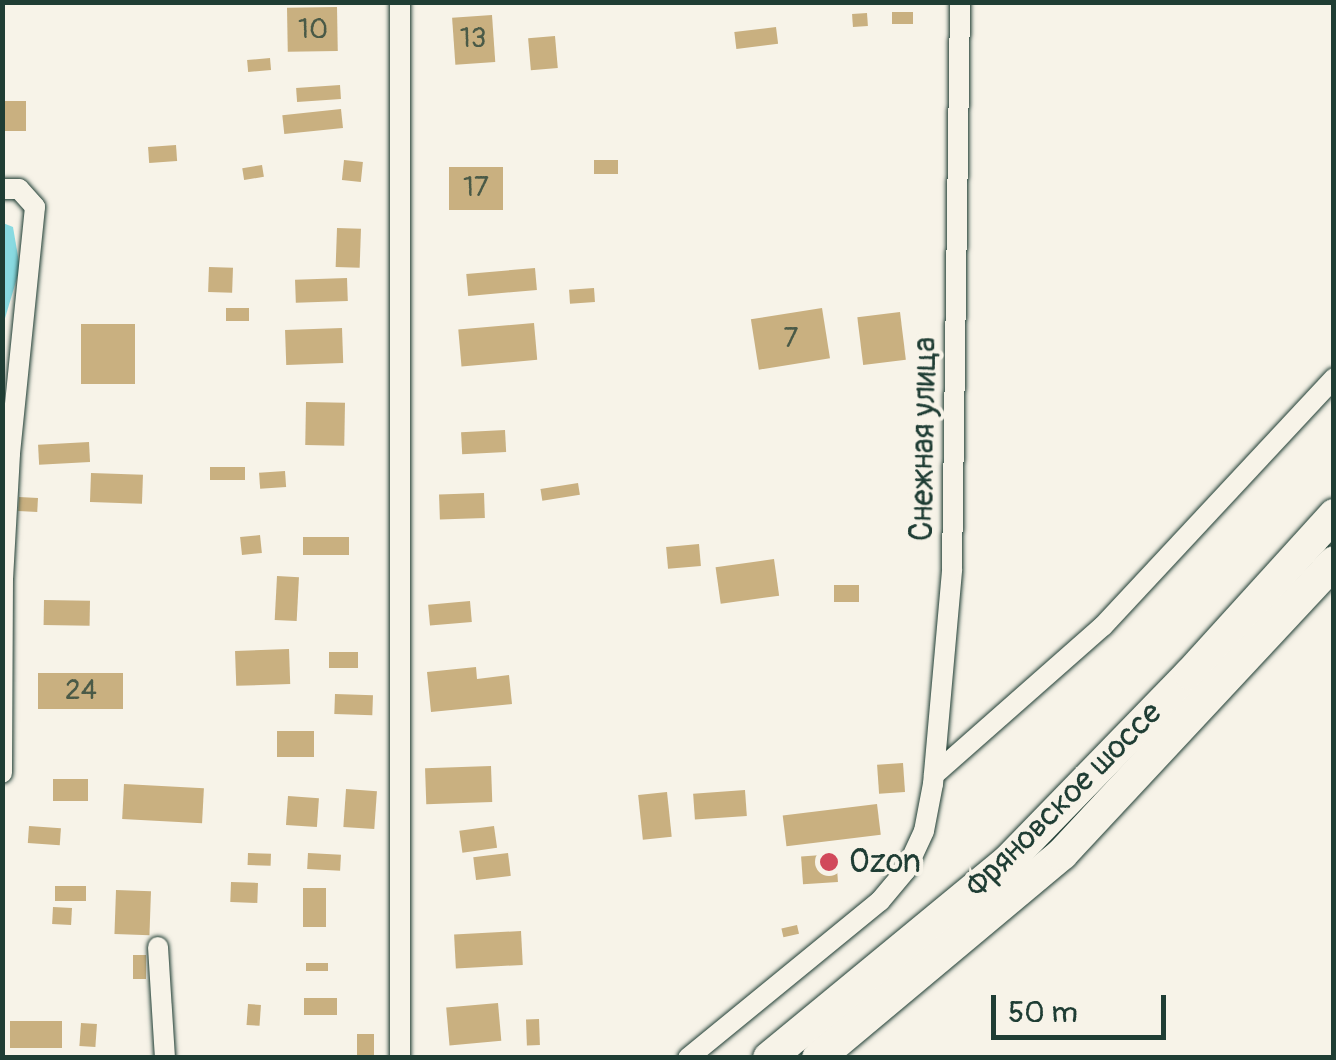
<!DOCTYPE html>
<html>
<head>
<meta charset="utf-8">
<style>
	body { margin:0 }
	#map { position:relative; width:1336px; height:1060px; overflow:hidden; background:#f7f3e8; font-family:Pangolin,sans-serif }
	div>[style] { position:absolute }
	.water>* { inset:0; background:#89dae1 }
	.building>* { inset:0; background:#c9b080; transform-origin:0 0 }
	.roads { filter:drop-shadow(0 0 2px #1f3d34) drop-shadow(0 0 2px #1f3d34) }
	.street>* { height:20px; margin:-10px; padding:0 10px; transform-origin:10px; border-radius:10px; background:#f7f3e8 }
	.primary>* { height:32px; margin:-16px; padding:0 16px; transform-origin:16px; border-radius:16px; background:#f7f3e8 }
	.dots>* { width:28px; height:28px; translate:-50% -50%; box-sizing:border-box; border:5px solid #f7f3e8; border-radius:50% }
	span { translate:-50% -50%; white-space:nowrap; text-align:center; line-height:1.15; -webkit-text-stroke:8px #f7f3e8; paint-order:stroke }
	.number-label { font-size:28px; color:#4a5a47 }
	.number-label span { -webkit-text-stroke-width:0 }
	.street-label { font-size:32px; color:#1f3d34 }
	.poi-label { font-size:32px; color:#1f3d34 }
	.left { translate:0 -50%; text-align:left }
	.frame { position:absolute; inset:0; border:5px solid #1f3d34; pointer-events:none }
	.scale { position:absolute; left:991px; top:995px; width:175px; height:45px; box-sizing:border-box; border:5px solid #1f3d34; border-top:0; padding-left:12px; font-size:30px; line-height:35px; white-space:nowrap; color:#1f3d34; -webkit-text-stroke:8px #f7f3e8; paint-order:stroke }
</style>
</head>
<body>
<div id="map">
	<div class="water">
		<div style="clip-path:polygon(3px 223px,13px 227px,20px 268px,3px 325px)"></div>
	</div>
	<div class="building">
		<div style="left:337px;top:7px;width:44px;height:50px;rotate:89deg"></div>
		<div style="left:913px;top:12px;width:12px;height:21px;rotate:90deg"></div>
		<div style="left:867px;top:13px;width:13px;height:15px;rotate:86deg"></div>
		<div style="left:492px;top:15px;width:47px;height:40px;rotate:86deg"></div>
		<div style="left:776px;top:27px;width:17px;height:42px;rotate:83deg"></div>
		<div style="left:555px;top:36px;width:32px;height:27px;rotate:85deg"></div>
		<div style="left:270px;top:58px;width:12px;height:23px;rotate:85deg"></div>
		<div style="left:340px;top:85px;width:14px;height:44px;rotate:86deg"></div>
		<div style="left:2px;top:101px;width:24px;height:30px"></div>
		<div style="left:341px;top:109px;width:19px;height:59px;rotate:84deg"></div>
		<div style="left:176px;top:145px;width:16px;height:28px;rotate:86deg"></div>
		<div style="left:344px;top:160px;width:19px;height:20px;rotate:6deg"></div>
		<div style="left:618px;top:160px;width:14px;height:24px;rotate:90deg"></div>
		<div style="left:262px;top:165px;width:12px;height:20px;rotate:81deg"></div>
		<div style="left:449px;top:167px;width:54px;height:43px"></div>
		<div style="left:337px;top:228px;width:24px;height:39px;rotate:2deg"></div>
		<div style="left:209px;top:267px;width:24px;height:25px;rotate:2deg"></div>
		<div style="left:535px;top:268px;width:22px;height:69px;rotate:85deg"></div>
		<div style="left:347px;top:278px;width:23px;height:52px;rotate:88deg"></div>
		<div style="left:594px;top:288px;width:14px;height:25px;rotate:86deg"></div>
		<div style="left:226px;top:308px;width:23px;height:13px"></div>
		<div style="left:822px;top:308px;width:51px;height:72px;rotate:81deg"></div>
		<div style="left:900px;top:312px;width:48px;height:43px;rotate:83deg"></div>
		<div style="left:534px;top:323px;width:37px;height:76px;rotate:85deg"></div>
		<div style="left:81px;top:324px;width:54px;height:60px"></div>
		<div style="left:342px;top:328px;width:35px;height:57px;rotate:88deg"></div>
		<div style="left:306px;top:402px;width:39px;height:43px;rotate:1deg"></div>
		<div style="left:505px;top:430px;width:22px;height:44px;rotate:87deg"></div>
		<div style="left:89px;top:442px;width:20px;height:51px;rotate:87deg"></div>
		<div style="left:210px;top:467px;width:35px;height:13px"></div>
		<div style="left:285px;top:471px;width:16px;height:26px;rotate:86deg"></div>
		<div style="left:91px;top:473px;width:52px;height:29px;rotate:2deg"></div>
		<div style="left:578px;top:483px;width:12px;height:38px;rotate:81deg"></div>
		<div style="left:484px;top:493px;width:25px;height:45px;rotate:88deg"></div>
		<div style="left:19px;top:497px;width:19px;height:14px;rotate:3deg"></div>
		<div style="left:260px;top:535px;width:18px;height:20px;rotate:84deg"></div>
		<div style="left:303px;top:537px;width:46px;height:18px"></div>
		<div style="left:699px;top:544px;width:22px;height:33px;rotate:85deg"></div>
		<div style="left:774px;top:559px;width:37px;height:59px;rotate:82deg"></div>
		<div style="left:277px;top:576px;width:22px;height:44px;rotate:3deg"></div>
		<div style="left:834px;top:585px;width:25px;height:17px"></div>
		<div style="left:44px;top:600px;width:46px;height:25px;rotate:1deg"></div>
		<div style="left:470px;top:601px;width:21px;height:42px;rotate:85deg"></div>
		<div style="left:289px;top:649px;width:35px;height:54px;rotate:88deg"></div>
		<div style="left:329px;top:652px;width:29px;height:16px"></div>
		<div style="clip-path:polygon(476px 667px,477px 679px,509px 675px,512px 704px,431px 712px,427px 672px)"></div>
		<div style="left:38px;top:673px;width:85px;height:36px"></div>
		<div style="left:335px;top:694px;width:38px;height:20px;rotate:2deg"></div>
		<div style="left:277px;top:731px;width:37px;height:26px"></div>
		<div style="left:903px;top:763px;width:29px;height:26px;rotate:86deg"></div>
		<div style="left:491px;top:766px;width:36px;height:66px;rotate:88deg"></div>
		<div style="left:53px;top:779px;width:35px;height:22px"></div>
		<div style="left:124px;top:784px;width:80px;height:35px;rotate:3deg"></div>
		<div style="left:346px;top:789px;width:31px;height:38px;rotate:4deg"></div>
		<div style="left:745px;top:790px;width:26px;height:52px;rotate:86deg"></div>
		<div style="left:667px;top:792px;width:45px;height:29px;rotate:84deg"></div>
		<div style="left:288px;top:796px;width:31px;height:29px;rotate:4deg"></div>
		<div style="left:877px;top:804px;width:31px;height:95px;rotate:83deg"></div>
		<div style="left:29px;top:826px;width:32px;height:17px;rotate:4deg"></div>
		<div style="left:494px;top:826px;width:22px;height:35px;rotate:82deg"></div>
		<div style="left:248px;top:853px;width:23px;height:12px;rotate:2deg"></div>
		<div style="left:308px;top:853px;width:33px;height:16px;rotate:3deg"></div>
		<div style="left:508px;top:853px;width:23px;height:35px;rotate:83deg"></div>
		<div style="left:836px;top:854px;width:28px;height:35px;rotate:86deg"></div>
		<div style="left:231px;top:882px;width:27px;height:20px;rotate:2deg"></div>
		<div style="left:86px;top:886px;width:15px;height:31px;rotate:90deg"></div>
		<div style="left:303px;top:888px;width:23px;height:39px"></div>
		<div style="left:116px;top:890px;width:35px;height:44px;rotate:2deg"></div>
		<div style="left:53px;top:907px;width:19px;height:17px;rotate:3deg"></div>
		<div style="left:797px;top:925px;width:9px;height:16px;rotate:77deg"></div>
		<div style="left:521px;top:931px;width:34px;height:67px;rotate:87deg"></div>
		<div style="left:133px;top:955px;width:13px;height:24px"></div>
		<div style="left:328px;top:963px;width:8px;height:22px;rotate:90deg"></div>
		<div style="left:304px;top:998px;width:33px;height:17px"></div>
		<div style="left:498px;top:1003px;width:38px;height:52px;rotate:85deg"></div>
		<div style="left:248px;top:1004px;width:13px;height:21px;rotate:4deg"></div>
		<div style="left:539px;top:1019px;width:26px;height:13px;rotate:88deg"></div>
		<div style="left:10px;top:1021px;width:52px;height:27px"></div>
		<div style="left:81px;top:1023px;width:16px;height:23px;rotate:4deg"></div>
		<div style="left:357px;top:1034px;width:17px;height:24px"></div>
	</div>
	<div class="roads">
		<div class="street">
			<div style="left:2px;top:189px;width:17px"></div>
			<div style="left:19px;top:189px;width:24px;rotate:48deg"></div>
			<div style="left:35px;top:207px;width:248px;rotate:95.8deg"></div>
			<div style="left:10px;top:454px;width:124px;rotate:93.2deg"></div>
			<div style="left:3px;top:578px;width:195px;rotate:90.3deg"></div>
			<div style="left:934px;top:775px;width:225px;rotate:-41.4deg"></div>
			<div style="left:1103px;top:626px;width:339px;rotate:-47deg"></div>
			<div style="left:158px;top:947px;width:111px;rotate:86.4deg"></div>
			<div style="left:400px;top:1058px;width:1056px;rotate:-90deg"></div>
			<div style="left:688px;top:1058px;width:248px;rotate:-39.3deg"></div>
			<div style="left:880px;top:901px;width:40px;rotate:-50deg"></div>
			<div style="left:906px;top:870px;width:43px;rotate:-65.2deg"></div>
			<div style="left:924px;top:831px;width:48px;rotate:-79.2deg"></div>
			<div style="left:933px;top:784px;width:216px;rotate:-84.9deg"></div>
			<div style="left:952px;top:569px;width:567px;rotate:-89.19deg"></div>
		</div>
		<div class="primary">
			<div style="left:769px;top:1058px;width:308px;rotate:-39.5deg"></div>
			<div style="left:1007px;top:862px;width:262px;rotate:-45.8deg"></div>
			<div style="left:1190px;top:674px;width:215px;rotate:-47.8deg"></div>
			<div style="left:818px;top:1058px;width:318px;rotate:-39.9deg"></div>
			<div style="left:1062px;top:854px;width:399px;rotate:-47deg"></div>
		</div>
	</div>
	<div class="dots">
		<div style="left:829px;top:862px;background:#d1495b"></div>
	</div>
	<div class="number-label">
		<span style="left:313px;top:30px">10</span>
		<span style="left:473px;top:39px">13</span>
		<span style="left:476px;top:188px">17</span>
		<span style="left:791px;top:339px">7</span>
		<span style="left:81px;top:691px">24</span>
	</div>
	<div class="street-label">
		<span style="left:924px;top:439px;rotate:-89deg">Снежная улица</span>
		<span style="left:1064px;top:800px;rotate:-45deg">Фряновское шоссе</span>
	</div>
	<div class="poi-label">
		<span class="left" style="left:849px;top:862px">Ozon</span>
	</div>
	<div class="frame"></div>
	<div class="scale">50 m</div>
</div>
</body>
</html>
